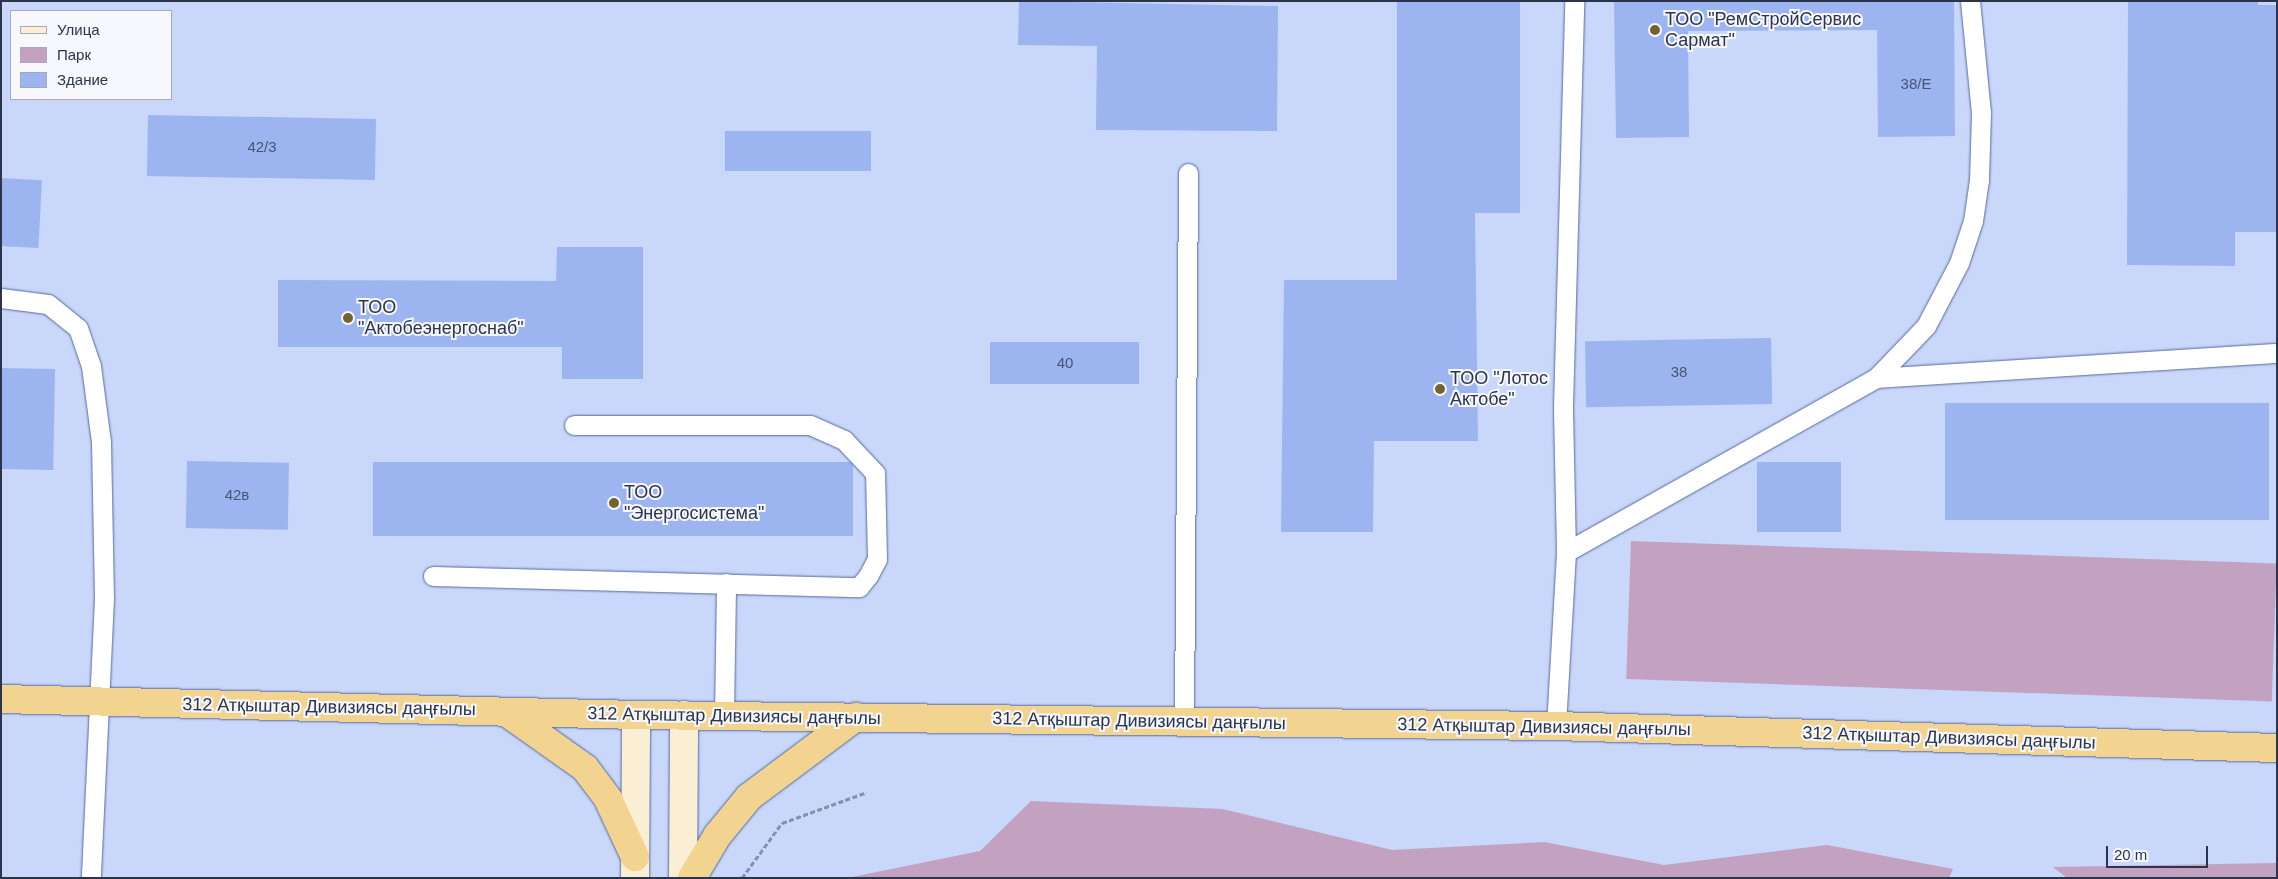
<!DOCTYPE html>
<html>
<head>
<meta charset="utf-8">
<style>
	body { margin:0 }
	#map { position:relative; width:2278px; height:879px; overflow:hidden; background:#c8d7fa; font-family:Arial,sans-serif }
	div>[style] { position:absolute }
	.green>* { inset:0; background:#c2a1c1; transform-origin:0 0 }
	.building>* { inset:0; background:#9cb5f0; transform-origin:0 0 }
	.path>* { height:3px; margin-top:-1.5px; transform-origin:0; background:repeating-linear-gradient(90deg,#8490ae 0 5px,transparent 0 7.5px) }
	.roads { filter:drop-shadow(0 0 1px #556a9d) drop-shadow(0 0 1px #556a9d) }
	.service>* { height:19px; margin:-9.5px; padding:0 9.5px; transform-origin:9.5px; border-radius:9.5px; background:#fff }
	.secondary>* { height:28px; margin:-14px; padding:0 14px; transform-origin:14px; border-radius:14px; background:#faefd5 }
	.trunk>* { height:28px; margin:-14px; padding:0 14px; transform-origin:14px; border-radius:14px; background:#f2d490 }
	.dots>* { width:14px; height:14px; translate:-50% -50%; box-sizing:border-box; border:2px solid #f6f8fe; border-radius:50% }
	span { translate:-50% -50%; white-space:nowrap; text-align:center; line-height:1.15; -webkit-text-stroke:4px #f6f8fe; paint-order:stroke }
	.number-label { font-size:15px; color:#475474 }
	.number-label span { -webkit-text-stroke-width:0 }
	.poi-label { font-size:18px; color:#2b344a }
	.left { translate:0 -50%; text-align:left }
	.street-label { font-size:18px; color:#2b344a }
	.frame { position:absolute; inset:0; border:2px solid #2b344a; pointer-events:none }
	.legend { position:absolute; left:10px; top:10px; width:162px; height:90px; box-sizing:border-box; background:#f6f8fe; border:1px solid #a5aab6; margin:0; padding:6px 9px; list-style:none; font-size:15px; color:#2b344a }
	.legend li { display:flex; align-items:center; gap:10px; height:25px }
	.legend b { width:25px; border:1px solid #a5aab6 }
	.scale { position:absolute; left:2106px; top:846px; width:102px; height:22px; box-sizing:border-box; border:2px solid #2b344a; border-top:0; padding-left:6px; font-size:15px; line-height:18px; white-space:nowrap; color:#2b344a; -webkit-text-stroke:4px #f6f8fe; paint-order:stroke }
</style>
</head>
<body>
<div id="map">
	<div class="green">
		<div style="left:1631px;top:541px;width:646px;height:138px;rotate:2deg"></div>
		<div style="clip-path:polygon(1031px 801px,1223px 809px,1392px 850px,1544px 842px,1664px 865px,1827px 845px,1953px 869px,1949px 878px,852px 877px,980px 851px)"></div>
		<div style="clip-path:polygon(2277px 863px,2277px 878px,2067px 878px,2053px 867px)"></div>
	</div>
	<div class="building">
		<div style="clip-path:polygon(1019px 1px,1278px 6px,1277px 131px,1096px 130px,1097px 46px,1018px 45px)"></div>
		<div style="clip-path:polygon(1397px 1px,1520px 1px,1520px 213px,1475px 213px,1478px 441px,1374px 441px,1373px 532px,1281px 532px,1284px 280px,1397px 280px)"></div>
		<div style="clip-path:polygon(1614px 1px,1954px 1px,1955px 136px,1878px 137px,1877px 30px,1688px 31px,1689px 137px,1616px 138px)"></div>
		<div style="clip-path:polygon(2128px 1px,2258px 1px,2258px 5px,2277px 5px,2277px 232px,2235px 232px,2235px 266px,2127px 265px)"></div>
		<div style="left:148px;top:115px;width:228px;height:61px;rotate:1deg"></div>
		<div style="left:725px;top:131px;width:146px;height:40px"></div>
		<div style="left:1px;top:178px;width:41px;height:68px;rotate:3deg"></div>
		<div style="clip-path:polygon(557px 247px,643px 247px,643px 379px,562px 379px,562px 347px,278px 347px,278px 280px,556px 281px)"></div>
		<div style="left:1771px;top:338px;width:66px;height:186px;rotate:89deg"></div>
		<div style="left:990px;top:342px;width:149px;height:42px"></div>
		<div style="left:1px;top:368px;width:54px;height:101px;rotate:1deg"></div>
		<div style="left:1945px;top:403px;width:324px;height:117px"></div>
		<div style="left:187px;top:461px;width:102px;height:67px;rotate:1deg"></div>
		<div style="left:373px;top:462px;width:480px;height:74px"></div>
		<div style="left:1757px;top:462px;width:84px;height:70px"></div>
	</div>
	<div class="path">
		<div style="left:742px;top:878px;width:68px;rotate:-54deg"></div>
		<div style="left:782px;top:823px;width:90px;rotate:-20deg"></div>
	</div>
	<div class="roads">
		<div class="service">
			<div style="left:1px;top:298px;width:47px;rotate:7.3deg"></div>
			<div style="left:48px;top:304px;width:38px;rotate:39deg"></div>
			<div style="left:78px;top:328px;width:40px;rotate:71.1deg"></div>
			<div style="left:91px;top:366px;width:77px;rotate:82.5deg"></div>
			<div style="left:101px;top:442px;width:156px;rotate:88.9deg"></div>
			<div style="left:104px;top:598px;width:280px;rotate:92.7deg"></div>
			<div style="left:1876px;top:378px;width:402px;rotate:-3.6deg"></div>
			<div style="left:1566px;top:552px;width:355px;rotate:-29.3deg"></div>
			<div style="left:1876px;top:378px;width:72px;rotate:-46.1deg"></div>
			<div style="left:1926px;top:326px;width:71px;rotate:-62.4deg"></div>
			<div style="left:1959px;top:263px;width:44px;rotate:-71.6deg"></div>
			<div style="left:1973px;top:221px;width:41px;rotate:-81.7deg"></div>
			<div style="left:1979px;top:180px;width:67px;rotate:-88.3deg"></div>
			<div style="left:1981px;top:113px;width:113px;rotate:-95.6deg"></div>
			<div style="left:433px;top:576px;width:426px;rotate:1.5deg"></div>
			<div style="left:859px;top:587px;width:14px;rotate:-51deg"></div>
			<div style="left:868px;top:576px;width:19px;rotate:-62deg"></div>
			<div style="left:877px;top:559px;width:86px;rotate:-91.3deg"></div>
			<div style="left:875px;top:473px;width:45px;rotate:-133.2deg"></div>
			<div style="left:844px;top:440px;width:37px;rotate:-156deg"></div>
			<div style="left:810px;top:425px;width:236px;rotate:180deg"></div>
			<div style="left:724px;top:715px;width:132px;rotate:-89.1deg"></div>
			<div style="left:1184px;top:721px;width:548px;rotate:-89.58deg"></div>
			<div style="left:1556px;top:726px;width:174px;rotate:-86.7deg"></div>
			<div style="left:1566px;top:552px;width:146px;rotate:-91.2deg"></div>
			<div style="left:1563px;top:406px;width:405px;rotate:-88.4deg"></div>
		</div>
		<div class="secondary">
			<div style="left:635px;top:878px;width:163px;rotate:-89.6deg"></div>
			<div style="left:683px;top:878px;width:163px;rotate:-89.6deg"></div>
		</div>
		<div class="trunk">
			<div style="left:1px;top:699px;width:635px;rotate:1.44deg"></div>
			<div style="left:636px;top:715px;width:920px;rotate:0.69deg"></div>
			<div style="left:1556px;top:726px;width:721px;rotate:1.75deg"></div>
			<div style="left:506px;top:712px;width:97px;rotate:35.3deg"></div>
			<div style="left:585px;top:768px;width:39px;rotate:53deg"></div>
			<div style="left:608px;top:799px;width:64px;rotate:65deg"></div>
			<div style="left:692px;top:878px;width:49px;rotate:-59.2deg"></div>
			<div style="left:717px;top:836px;width:50px;rotate:-50.6deg"></div>
			<div style="left:749px;top:797px;width:134px;rotate:-36.8deg"></div>
		</div>
	</div>
	<div class="dots">
		<div style="left:1655px;top:30px;background:#766231"></div>
		<div style="left:348px;top:318px;background:#766231"></div>
		<div style="left:1440px;top:389px;background:#766231"></div>
		<div style="left:614px;top:503px;background:#766231"></div>
	</div>
	<div class="number-label">
		<span style="left:1916px;top:84px">38/Е</span>
		<span style="left:262px;top:147px">42/3</span>
		<span style="left:1065px;top:363px">40</span>
		<span style="left:1679px;top:372px">38</span>
		<span style="left:237px;top:495px">42в</span>
	</div>
	<div class="poi-label">
		<span class="left" style="left:1665px;top:30px">ТОО "РемСтройСервис<br>Сармат"</span>
		<span class="left" style="left:358px;top:318px">ТОО<br>"Актобеэнергоснаб"</span>
		<span class="left" style="left:1450px;top:389px">ТОО "Лотос<br>Актобе"</span>
		<span class="left" style="left:624px;top:503px">ТОО<br>"Энергосистема"</span>
	</div>
	<div class="street-label">
		<span style="left:329px;top:707px;rotate:1deg">312 Атқыштар Дивизиясы даңғылы</span>
		<span style="left:734px;top:716px;rotate:1deg">312 Атқыштар Дивизиясы даңғылы</span>
		<span style="left:1139px;top:721px;rotate:1deg">312 Атқыштар Дивизиясы даңғылы</span>
		<span style="left:1544px;top:727px;rotate:1deg">312 Атқыштар Дивизиясы даңғылы</span>
		<span style="left:1949px;top:738px;rotate:2deg">312 Атқыштар Дивизиясы даңғылы</span>
	</div>
	<div class="frame"></div>
	<ul class="legend">
	<li><b style="height:6px;background:#faefd5"></b>Улица</li>
	<li><b style="height:14px;background:#c2a1c1"></b>Парк</li>
	<li><b style="height:14px;background:#9cb5f0"></b>Здание</li>
	</ul>
	<div class="scale">20 m</div>
</div>
</body>
</html>
